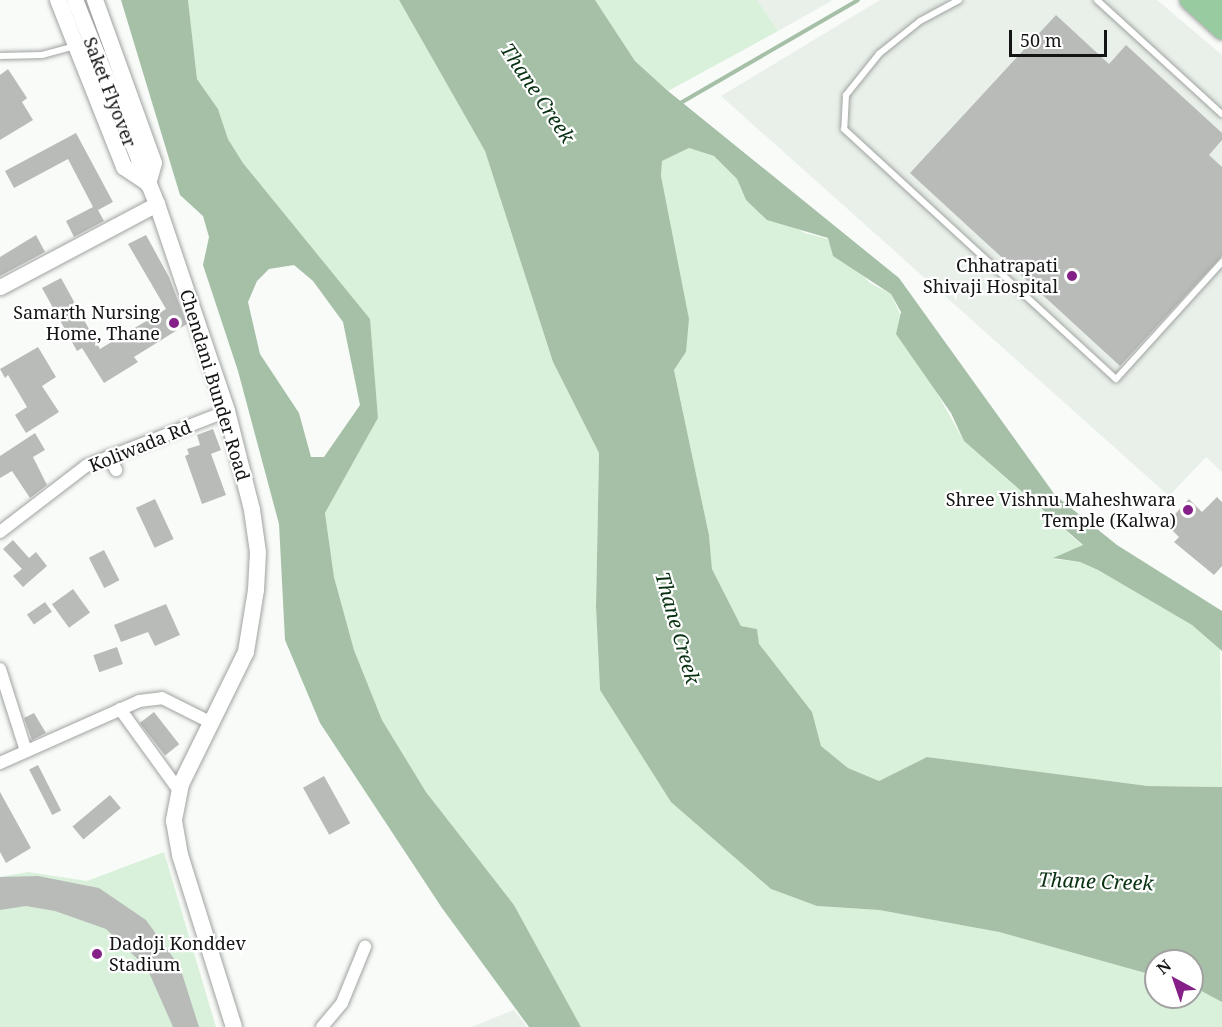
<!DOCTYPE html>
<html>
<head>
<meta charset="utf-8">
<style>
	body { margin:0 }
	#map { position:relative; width:1222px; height:1027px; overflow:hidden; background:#f8fbf8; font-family:"Noto Serif",serif }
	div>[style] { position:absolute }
	.built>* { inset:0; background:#e8f0e9 }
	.green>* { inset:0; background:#d9f1db }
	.water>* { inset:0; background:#a6c0a8 }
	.stream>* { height:4px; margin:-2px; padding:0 2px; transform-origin:2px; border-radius:2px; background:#a6c0a8 }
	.building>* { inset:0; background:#b9bbb9; transform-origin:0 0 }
	.roads { filter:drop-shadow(0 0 2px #a0a3a0) drop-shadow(0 0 2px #a0a3a0) }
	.service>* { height:6px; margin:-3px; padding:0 3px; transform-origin:3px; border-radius:3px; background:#fff }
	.minor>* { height:12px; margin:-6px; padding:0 6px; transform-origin:6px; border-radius:6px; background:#fff }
	.tertiary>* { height:15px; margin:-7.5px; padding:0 7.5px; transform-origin:7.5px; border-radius:7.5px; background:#fff }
	.secondary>* { height:16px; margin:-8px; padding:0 8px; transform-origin:8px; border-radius:8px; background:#fff }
	.primary>* { height:18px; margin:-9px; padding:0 9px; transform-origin:9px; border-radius:9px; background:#98cb9f }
	.dots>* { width:16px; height:16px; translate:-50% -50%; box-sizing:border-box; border:3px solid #fff; border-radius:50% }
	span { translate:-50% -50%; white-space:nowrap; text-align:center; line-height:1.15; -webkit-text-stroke:4.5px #fff; paint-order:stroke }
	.street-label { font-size:18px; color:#131413 }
	.poi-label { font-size:18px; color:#131413 }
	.right { translate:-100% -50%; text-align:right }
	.left { translate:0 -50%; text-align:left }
	.water-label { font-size:20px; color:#083211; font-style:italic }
	.north { position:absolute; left:1144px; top:949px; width:60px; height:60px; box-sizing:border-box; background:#fff; border:2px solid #a1a1a1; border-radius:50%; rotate:320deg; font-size:16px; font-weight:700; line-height:24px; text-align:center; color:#131413 }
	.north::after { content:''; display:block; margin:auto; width:21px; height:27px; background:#852088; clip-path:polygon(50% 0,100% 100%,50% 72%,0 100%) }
	.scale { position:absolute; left:1009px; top:30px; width:98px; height:27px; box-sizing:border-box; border:3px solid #131413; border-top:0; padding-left:8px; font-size:18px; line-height:21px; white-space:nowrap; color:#131413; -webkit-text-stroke:4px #fff; paint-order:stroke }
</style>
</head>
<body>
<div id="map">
	<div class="built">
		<div style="clip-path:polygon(757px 0,833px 0,778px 31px)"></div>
		<div style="clip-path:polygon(880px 0,1157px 0,1222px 55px,1222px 472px,1206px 457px,1169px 496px,721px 96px)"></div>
		<div style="clip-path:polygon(514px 1010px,527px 1027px,471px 1027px)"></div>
	</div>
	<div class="green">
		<div style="clip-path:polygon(188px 0,399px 0,485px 151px,553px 362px,599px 453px,596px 607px,600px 690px,672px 802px,771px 889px,817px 906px,879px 910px,999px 932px,1156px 976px,1156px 997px,1192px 997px,1192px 986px,1206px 990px,1222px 1002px,1222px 1027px,581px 1027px,514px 905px,426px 792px,382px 720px,354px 650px,334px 577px,325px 513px,378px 418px,369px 319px,243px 163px,228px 139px,218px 109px,197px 79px)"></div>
		<div style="clip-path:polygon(595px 0,757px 0,778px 31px,668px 91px,635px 61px)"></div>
		<div style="clip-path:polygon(689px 148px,714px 156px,737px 179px,746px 200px,805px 233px,828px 239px,870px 283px,891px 294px,929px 379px,964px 441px,1083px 546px,1054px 559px,1080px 562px,1098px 570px,1192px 625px,1220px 648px,1222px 787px,1148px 786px,927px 757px,879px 781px,848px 768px,821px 746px,811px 712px,758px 644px,757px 629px,741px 626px,712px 569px,709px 535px,674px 370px,686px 352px,661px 176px,662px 161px)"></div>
		<div style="clip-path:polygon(164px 852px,216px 1027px,0 1027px,0 877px,28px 872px,87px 881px)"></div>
	</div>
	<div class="water">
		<div style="clip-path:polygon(evenodd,121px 0,188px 0,197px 79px,218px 109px,228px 139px,243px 163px,370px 319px,378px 418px,325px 513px,334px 577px,354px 650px,382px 720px,426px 792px,514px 905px,581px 1027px,529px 1027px,442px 908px,320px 723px,285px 640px,279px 524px,238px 371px,203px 265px,209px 237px,203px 216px,180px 195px,121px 0,294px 265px,313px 281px,343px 322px,360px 405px,324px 457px,311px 457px,299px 413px,260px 354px,248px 302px,257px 281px,269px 269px,294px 265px)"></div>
		<div style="clip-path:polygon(399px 0,595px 0,635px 61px,668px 91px,899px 278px,1055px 495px,1117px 545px,1222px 611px,1222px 651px,1192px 625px,1098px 570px,1080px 562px,1053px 558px,1083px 545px,964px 441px,951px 413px,896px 334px,901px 312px,891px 294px,833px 256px,828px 238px,767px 220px,746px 200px,737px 179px,714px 156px,689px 148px,662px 161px,661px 176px,689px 319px,686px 352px,674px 370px,709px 535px,712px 569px,741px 626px,757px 629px,759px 644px,812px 712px,821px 746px,848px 768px,879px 781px,927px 757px,1148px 786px,1222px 787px,1222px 1002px,1192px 986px,1192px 961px,1156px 961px,1156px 976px,999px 932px,879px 910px,817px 906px,771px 889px,671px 802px,600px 690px,596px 607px,599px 453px,553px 362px,485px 151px)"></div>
	</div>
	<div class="stream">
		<div style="left:677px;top:105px;width:209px;rotate:-30.1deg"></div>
	</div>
	<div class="building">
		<div style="clip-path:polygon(1056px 15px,1109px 64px,1126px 45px,1222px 133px,1222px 140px,1209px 155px,1222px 167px,1222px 256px,1120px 366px,910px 173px)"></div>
		<div style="clip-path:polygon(8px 69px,27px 98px,22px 102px,33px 120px,0 140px,0 75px)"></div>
		<div style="clip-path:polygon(76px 133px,113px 202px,98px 210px,104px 221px,74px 237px,66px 221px,93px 207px,68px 159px,14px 188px,5px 171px)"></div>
		<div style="clip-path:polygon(36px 235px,45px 252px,0 276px,0 257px)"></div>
		<div style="clip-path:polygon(146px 235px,169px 277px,187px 324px,134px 357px,138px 362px,104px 383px,82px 348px,77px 351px,42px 288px,61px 278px,100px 349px,166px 309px,128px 244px)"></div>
		<div style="clip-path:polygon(38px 347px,56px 377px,42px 386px,59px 412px,26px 433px,15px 415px,27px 407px,8px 375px,5px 378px,0 369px)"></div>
		<div style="clip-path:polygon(213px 429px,221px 450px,211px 454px,226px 495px,202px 504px,185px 456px,189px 454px,187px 449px,200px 445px,197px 435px)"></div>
		<div style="clip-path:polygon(35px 433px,45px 450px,33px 457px,47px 485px,30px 498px,12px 471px,0 478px,0 456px)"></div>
		<div style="clip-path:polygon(1217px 497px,1222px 502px,1222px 566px,1214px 575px,1174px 542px,1179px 537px,1166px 524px,1189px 499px,1202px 512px)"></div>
		<div style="left:155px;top:499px;width:44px;height:21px;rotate:65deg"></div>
		<div style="clip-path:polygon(13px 540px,29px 558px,36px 552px,47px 566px,23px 587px,13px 576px,22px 569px,3px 549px)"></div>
		<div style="left:104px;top:550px;width:34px;height:17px;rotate:63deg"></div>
		<div style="left:73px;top:589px;width:29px;height:26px;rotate:54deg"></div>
		<div style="left:45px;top:602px;width:12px;height:22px;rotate:55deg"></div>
		<div style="clip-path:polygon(166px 604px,180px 635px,155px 646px,148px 632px,121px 642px,114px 625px)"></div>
		<div style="left:117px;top:647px;width:18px;height:25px;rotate:71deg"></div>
		<div style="left:154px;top:712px;width:41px;height:18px;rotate:52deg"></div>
		<div style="clip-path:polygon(34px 713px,46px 733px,32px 740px,24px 718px)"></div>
		<div style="left:38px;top:765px;width:51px;height:10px;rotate:63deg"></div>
		<div style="left:324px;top:776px;width:54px;height:24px;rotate:61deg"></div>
		<div style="clip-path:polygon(0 792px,31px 848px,6px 863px,0 852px)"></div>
		<div style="left:110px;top:795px;width:17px;height:49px;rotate:50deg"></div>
		<div style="clip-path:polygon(38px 876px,99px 888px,146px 920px,180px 967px,199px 1027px,173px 1027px,147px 968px,106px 929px,55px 911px,26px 906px,0 910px,0 877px)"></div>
	</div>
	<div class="roads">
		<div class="service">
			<div style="left:959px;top:0;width:44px;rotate:151.7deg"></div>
			<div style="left:920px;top:21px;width:53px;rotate:141.2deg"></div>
			<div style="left:879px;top:54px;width:53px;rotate:128.8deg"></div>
			<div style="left:846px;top:95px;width:34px;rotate:93deg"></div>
			<div style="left:844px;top:129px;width:369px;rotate:42.6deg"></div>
			<div style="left:1116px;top:379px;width:158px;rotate:-47.8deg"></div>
			<div style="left:1097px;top:0;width:169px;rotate:42.4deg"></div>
			<div style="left:0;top:56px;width:42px;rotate:-1.4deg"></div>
			<div style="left:42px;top:55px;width:35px;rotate:-15deg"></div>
		</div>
		<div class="minor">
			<div style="left:109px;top:456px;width:16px;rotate:63deg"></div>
			<div style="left:0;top:532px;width:108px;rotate:-37.5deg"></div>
			<div style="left:86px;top:466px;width:151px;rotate:-21.3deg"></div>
			<div style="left:0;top:669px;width:86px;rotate:72.4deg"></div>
			<div style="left:120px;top:709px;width:102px;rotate:54.1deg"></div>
			<div style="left:0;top:763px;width:152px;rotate:-24deg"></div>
			<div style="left:139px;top:701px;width:23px;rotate:-7deg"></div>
			<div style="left:162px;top:698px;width:56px;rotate:26.6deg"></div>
			<div style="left:322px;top:1027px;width:31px;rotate:-50deg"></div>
			<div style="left:342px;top:1003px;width:61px;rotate:-67.7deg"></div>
		</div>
		<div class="tertiary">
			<div style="left:0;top:287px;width:178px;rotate:-27.9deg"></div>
		</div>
		<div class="secondary">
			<div style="left:58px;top:0;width:180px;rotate:68.4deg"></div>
			<div style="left:124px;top:167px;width:29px;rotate:34deg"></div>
			<div style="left:75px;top:0;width:220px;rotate:68.1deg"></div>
			<div style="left:157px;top:204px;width:219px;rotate:71.3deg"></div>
			<div style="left:227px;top:411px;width:102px;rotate:75.8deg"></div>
			<div style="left:252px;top:510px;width:42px;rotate:81.9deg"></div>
			<div style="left:258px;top:552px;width:38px;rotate:93deg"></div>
			<div style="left:256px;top:590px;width:63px;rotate:99.2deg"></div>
			<div style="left:246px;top:652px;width:147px;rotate:116.2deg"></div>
			<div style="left:181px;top:784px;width:38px;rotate:101deg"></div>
			<div style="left:174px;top:821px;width:35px;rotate:80deg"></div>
			<div style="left:180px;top:855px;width:180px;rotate:72.6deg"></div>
			<div style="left:95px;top:0;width:173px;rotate:70.1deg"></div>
			<div style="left:154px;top:163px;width:22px;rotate:106deg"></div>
		</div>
		<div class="primary">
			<div style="left:1189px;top:0;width:45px;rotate:42.3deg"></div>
			<div style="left:1210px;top:0;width:16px;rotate:40deg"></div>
		</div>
	</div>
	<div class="dots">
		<div style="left:1072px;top:276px;background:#852088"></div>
		<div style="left:174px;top:323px;background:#852088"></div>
		<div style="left:1188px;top:510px;background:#852088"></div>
		<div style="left:97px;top:954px;background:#852088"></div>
	</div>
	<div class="street-label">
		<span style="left:110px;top:92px;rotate:69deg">Saket Flyover</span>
		<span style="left:215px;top:385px;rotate:73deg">Chendani Bunder Road</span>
		<span style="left:140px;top:446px;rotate:-22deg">Koliwada Rd</span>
	</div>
	<div class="poi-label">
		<span class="right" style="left:1058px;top:276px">Chhatrapati<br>Shivaji Hospital</span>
		<span class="right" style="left:160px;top:323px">Samarth Nursing<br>Home, Thane</span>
		<span class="right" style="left:1176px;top:510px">Shree Vishnu Maheshwara<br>Temple (Kalwa)</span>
		<span class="left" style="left:109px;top:954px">Dadoji Konddev<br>Stadium</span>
	</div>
	<div class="water-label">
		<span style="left:538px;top:93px;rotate:56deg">Thane Creek</span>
		<span style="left:678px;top:628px;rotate:74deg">Thane Creek</span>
		<span style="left:1096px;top:881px;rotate:2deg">Thane Creek</span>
	</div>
	<div class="north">N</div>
	<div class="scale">50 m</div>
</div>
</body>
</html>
